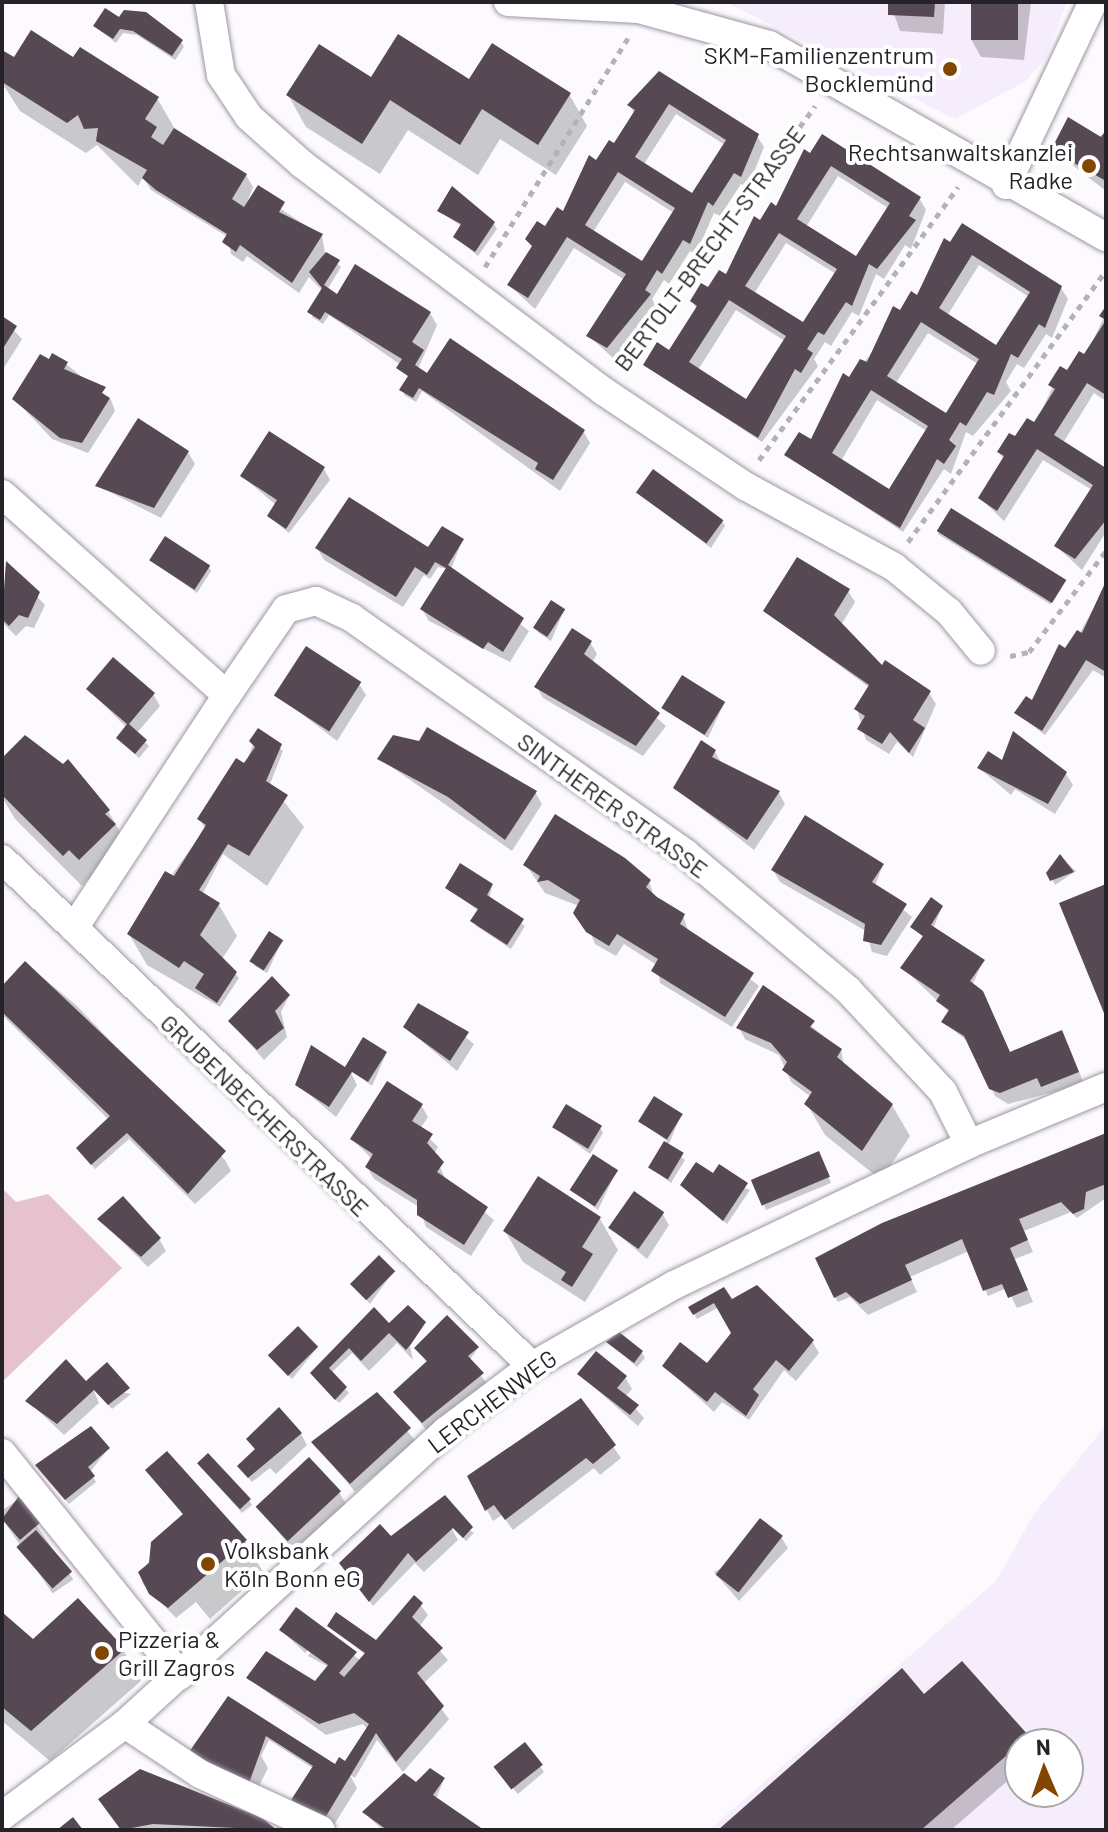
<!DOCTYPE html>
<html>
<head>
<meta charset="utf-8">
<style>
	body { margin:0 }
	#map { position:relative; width:1108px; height:1832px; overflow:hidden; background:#fcfafd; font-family:Barlow,sans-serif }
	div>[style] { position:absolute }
	.built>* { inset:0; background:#f6edfc }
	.green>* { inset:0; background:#e5c2ce }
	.shadow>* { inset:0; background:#0003; transform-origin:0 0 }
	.building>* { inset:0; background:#574954; transform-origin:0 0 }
	.path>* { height:5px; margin-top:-2.5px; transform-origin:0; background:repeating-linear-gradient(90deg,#b5b2b6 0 6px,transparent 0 12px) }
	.roads { filter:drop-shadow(0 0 2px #9e95a5) drop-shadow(0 0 2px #9e95a5) }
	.minor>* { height:28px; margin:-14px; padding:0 14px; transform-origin:14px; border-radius:14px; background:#fff }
	.dots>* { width:22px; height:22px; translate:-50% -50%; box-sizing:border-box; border:4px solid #fff; border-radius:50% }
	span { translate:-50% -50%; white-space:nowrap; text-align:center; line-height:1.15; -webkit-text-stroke:8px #fff; paint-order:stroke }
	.poi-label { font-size:24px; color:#262229 }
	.right { translate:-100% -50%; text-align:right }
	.left { translate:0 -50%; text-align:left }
	.street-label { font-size:24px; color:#262229 }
	.frame { position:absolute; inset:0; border:4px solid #262229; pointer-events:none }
	.north { position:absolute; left:1004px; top:1728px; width:80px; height:80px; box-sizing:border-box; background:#fff; border:2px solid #a8a7a9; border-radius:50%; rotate:358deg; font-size:22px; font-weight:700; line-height:32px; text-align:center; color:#262229 }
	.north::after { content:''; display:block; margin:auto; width:28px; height:36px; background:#824600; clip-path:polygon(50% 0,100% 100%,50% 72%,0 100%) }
</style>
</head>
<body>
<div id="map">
	<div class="built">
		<div style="clip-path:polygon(726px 2px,1067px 2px,1046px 58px,1026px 81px,955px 119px)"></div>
		<div style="clip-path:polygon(evenodd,1106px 1425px,1106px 1830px,709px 1830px,996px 1581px,1034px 1514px,1106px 1425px,1020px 1744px,1068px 1744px,1068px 1792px,1020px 1792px,1020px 1744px)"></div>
	</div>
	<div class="green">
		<div style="clip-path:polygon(2px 1188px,16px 1202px,48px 1194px,122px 1268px,2px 1382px)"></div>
	</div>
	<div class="shadow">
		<div style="clip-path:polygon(890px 2px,945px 2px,943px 34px,900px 31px)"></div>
		<div style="clip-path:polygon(973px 2px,1031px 2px,1024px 60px,981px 57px,971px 39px)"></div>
		<div style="clip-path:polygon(120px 20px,181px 42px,184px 47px,175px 60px,137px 35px,123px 33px,116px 43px,96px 27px)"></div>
		<div style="clip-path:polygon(31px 33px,74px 60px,81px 50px,157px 98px,176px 131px,246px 175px,253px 187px,244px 211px,258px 188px,275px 198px,260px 200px,278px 200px,285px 206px,273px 204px,322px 236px,325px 253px,341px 267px,327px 290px,337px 296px,356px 267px,430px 313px,437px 325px,418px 369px,428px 375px,451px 340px,583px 431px,590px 443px,560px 491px,422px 391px,416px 402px,404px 395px,409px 378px,401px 365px,329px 315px,323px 324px,312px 317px,323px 291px,309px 277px,299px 293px,247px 256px,243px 262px,231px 254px,228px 237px,151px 190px,143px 177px,138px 186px,97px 145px,86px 153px,20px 111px,2px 83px,2px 56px,13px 61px)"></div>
		<div style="clip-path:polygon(evenodd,659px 74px,757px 136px,764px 147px,748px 187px,741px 184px,720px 216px,714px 213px,696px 254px,690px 251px,669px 284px,664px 280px,652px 299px,656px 306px,614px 359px,589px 336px,625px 280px,574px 248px,535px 309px,509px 285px,533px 248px,528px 239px,563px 214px,635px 115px,630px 106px,659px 74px,676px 114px,725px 145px,693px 195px,644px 164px,676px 114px,659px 74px,625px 182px,674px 213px,642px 264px,593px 232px,625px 182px)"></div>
		<div style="clip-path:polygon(372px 79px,569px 94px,587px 126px,556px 175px,500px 139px,478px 175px,408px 130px,380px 174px,306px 127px,288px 95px)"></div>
		<div style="clip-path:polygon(1106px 134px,1106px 191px,1053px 150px)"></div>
		<div style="clip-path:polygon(evenodd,805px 151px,919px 198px,926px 210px,911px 249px,905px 245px,884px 279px,876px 274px,859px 316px,852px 312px,831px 346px,825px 342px,814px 359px,818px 366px,762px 442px,645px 365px,674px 356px,697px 309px,692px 301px,727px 276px,777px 208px,805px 151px,838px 176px,888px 208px,856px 259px,806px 227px,838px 176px,805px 151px,786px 243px,836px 274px,804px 325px,754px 294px,786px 243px,805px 151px,736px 310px,785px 341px,753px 405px,698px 370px,736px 310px)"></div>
		<div style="clip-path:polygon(439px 211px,494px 224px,497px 229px,478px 256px,455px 237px,461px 226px)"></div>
		<div style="clip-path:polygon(evenodd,945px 241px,1061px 288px,1068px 299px,1052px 338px,1046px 334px,1024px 368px,1017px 364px,1006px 382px,1011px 391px,973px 436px,966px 432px,951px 474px,944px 469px,903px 532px,787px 455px,817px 446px,850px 380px,888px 332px,884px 324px,894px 309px,900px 313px,918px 298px,945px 241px,979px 265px,1029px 297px,997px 348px,947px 316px,979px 265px,945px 241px,928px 333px,978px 364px,946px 416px,896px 383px,928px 333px,945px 241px,877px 400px,927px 431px,889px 492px,841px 461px,877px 400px)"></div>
		<div style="clip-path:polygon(1106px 313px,1106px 401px,1094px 393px,1063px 443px,1106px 470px,1106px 532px,1082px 570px,1056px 546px,1092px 490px,1043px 460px,1004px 521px,980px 498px,1004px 460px,999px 452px,1035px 425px,1061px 369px,1067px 373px,1085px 357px)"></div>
		<div style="clip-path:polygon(2px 318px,22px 339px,2px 371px)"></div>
		<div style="clip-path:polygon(49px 362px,66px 364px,111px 400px,115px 411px,88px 453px,52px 439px,15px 399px)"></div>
		<div style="clip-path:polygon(188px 452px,195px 464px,161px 518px,98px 486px)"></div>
		<div style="clip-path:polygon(324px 469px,330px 480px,289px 533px,269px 517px,276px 505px,242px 476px)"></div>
		<div style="clip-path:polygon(639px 493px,722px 521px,725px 526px,711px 548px)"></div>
		<div style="left:952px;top:511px;width:133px;height:27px;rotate:32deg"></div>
		<div style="clip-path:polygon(462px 541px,451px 569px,529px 631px,510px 662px,429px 621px,422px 609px,448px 569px,438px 567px,430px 579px,424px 575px,403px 607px,324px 560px,317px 548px,428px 551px)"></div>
		<div style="clip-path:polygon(152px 561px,208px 566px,211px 571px,197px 593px)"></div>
		<div style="clip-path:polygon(6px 564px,45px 605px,34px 628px,26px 626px,16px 636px,2px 622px)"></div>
		<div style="clip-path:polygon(1106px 586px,1106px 678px,1093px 670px,1045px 735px,1016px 713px,1039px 706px)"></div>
		<div style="clip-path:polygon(848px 591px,855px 602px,841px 625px,880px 666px,929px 693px,936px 704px,913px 757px,897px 742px,889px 754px,866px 740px,857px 709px,870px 688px,765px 611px)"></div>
		<div style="clip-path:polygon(564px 610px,551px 641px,539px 633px,536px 628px)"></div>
		<div style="clip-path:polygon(590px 642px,597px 654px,592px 663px,666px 726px,643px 756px,543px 698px,537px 687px)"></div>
		<div style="clip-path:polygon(359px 684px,366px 695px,337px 741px,277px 695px)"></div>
		<div style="clip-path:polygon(88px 689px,153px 694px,160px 706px,136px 734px,149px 746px,139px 758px,118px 738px,127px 728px)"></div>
		<div style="clip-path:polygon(724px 703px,708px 738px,664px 708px)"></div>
		<div style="clip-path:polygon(258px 731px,283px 751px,270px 784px,304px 827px,267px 886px,223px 854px,202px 895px,219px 905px,237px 936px,222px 959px,239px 978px,220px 1007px,147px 965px,129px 934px,205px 829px,200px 819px,250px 771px,246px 763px)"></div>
		<div style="clip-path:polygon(715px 752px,722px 764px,779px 793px,785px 804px,754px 850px,675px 788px)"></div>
		<div style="clip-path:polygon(380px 759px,535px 792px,542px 804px,512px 851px)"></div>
		<div style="clip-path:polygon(2px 761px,108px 811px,126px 842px,98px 890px,88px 879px,82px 886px,15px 819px,2px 797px)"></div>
		<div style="clip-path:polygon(1003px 763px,1066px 774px,1073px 785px,1055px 814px,1015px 789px,1011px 795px,980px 769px)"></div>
		<div style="clip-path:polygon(1060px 857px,1076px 871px,1055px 885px,1049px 873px)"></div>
		<div style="clip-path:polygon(526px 865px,649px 881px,654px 897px,683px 915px,688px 931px,759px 986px,732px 1027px,660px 983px,657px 965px,624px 944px,616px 956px,595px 944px,579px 906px,545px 893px)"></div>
		<div style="clip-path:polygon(883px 865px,875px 886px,912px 917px,887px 956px,872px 952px,866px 931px,780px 882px,773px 870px)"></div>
		<div style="clip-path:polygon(492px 886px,489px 900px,525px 926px,511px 949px,476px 926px,479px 911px,447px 888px)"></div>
		<div style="clip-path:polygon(942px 907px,933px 929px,983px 961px,972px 986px,1011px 1054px,1068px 1044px,1084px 1084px,1008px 1104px,995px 1096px,970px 1043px,943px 1022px,950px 1013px,903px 968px,924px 938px,912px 927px)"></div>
		<div style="clip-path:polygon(282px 941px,267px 973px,255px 966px,252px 961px)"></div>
		<div style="clip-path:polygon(25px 963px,76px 1005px,225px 1160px,231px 1171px,195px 1204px,129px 1139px,95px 1169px,81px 1153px,109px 1120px,2px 1015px,2px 989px)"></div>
		<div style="clip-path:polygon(764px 988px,841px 1050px,844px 1066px,892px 1105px,910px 1136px,881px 1180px,825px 1135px,807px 1104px,811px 1097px,791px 1082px,779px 1055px,745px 1039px,739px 1028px)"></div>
		<div style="clip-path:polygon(289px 996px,281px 1012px,287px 1037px,264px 1060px,230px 1021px)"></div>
		<div style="clip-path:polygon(433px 1011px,474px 1044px,457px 1071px,405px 1027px)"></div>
		<div style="clip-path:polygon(386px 1054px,372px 1086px,350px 1069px)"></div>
		<div style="clip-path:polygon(351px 1073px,357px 1085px,336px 1117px,298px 1085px)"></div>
		<div style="clip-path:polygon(421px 1105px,428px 1117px,420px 1129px,438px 1147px,434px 1154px,446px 1180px,494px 1220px,471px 1256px,426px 1227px,419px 1207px,374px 1179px,367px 1167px,372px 1159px,352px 1139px)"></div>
		<div style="clip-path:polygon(681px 1115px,668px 1146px,685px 1160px,671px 1183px,650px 1167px,667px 1141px,640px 1121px)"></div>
		<div style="clip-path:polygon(554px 1127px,600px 1128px,603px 1133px,590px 1154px)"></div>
		<div style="clip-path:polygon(1106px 1136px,1106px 1198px,1077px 1218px,1071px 1212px,1024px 1231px,1033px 1252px,1015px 1259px,1033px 1302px,1017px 1308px,1007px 1288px,988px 1296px,969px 1251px,910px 1277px,917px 1292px,868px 1315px,850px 1297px,838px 1302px,835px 1297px)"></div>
		<div style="clip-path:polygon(821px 1159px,831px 1183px,766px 1210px,764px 1205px)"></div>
		<div style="clip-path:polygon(616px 1172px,598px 1210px,572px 1190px)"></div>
		<div style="clip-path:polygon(713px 1176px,750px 1190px,727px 1224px,682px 1185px)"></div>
		<div style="clip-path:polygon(539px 1179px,600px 1219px,618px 1250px,585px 1302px,523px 1262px,505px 1231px)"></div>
		<div style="clip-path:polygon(662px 1213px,669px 1225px,647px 1259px,612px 1229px)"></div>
		<div style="clip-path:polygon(100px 1220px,159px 1239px,166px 1251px,148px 1267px)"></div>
		<div style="clip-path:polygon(393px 1272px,370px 1304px,353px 1285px)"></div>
		<div style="clip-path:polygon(724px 1290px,731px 1301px,812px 1341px,819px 1353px,796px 1381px,784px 1370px,749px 1420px,722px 1402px,714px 1412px,664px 1366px,706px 1364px,736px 1338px,719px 1307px,697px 1319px,691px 1308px)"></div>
		<div style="clip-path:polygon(424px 1324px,410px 1346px,413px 1360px,397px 1343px,369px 1371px,352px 1353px,331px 1373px,349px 1393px,339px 1403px,316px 1379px,345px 1342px,389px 1326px)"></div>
		<div style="clip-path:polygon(609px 1343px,642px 1353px,645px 1358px,637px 1367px)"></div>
		<div style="clip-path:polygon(317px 1348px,292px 1379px,273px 1360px)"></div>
		<div style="clip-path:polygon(417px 1348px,478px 1348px,469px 1361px,489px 1386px,429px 1433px,395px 1392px,427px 1363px)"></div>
		<div style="clip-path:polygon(579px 1374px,625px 1377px,632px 1389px,625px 1397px,644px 1418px,638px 1426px)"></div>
		<div style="clip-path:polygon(86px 1384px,131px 1394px,112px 1409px,93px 1389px,99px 1403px,64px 1435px,28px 1401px)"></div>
		<div style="left:377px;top:1395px;width:60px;height:79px;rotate:50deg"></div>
		<div style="clip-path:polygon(581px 1401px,621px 1458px,600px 1475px,594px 1468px,513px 1530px,502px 1515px,493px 1521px,469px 1477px)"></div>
		<div style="clip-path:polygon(301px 1434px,307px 1445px,276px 1474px,270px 1468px,252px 1482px,242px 1471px,256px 1451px,248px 1439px)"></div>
		<div style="clip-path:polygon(108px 1449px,90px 1472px,96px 1482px,69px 1504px,37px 1466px)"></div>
		<div style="clip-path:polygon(202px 1468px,249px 1500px,252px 1505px,242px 1513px)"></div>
		<div style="clip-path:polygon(148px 1471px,245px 1541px,263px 1572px,210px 1619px,196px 1602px,176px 1618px,143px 1584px,140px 1573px,184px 1516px)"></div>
		<div style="clip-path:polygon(339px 1492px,346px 1504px,294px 1551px,257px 1506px)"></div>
		<div style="left:19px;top:1499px;width:97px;height:25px;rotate:56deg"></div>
		<div style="clip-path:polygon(431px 1505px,474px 1533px,466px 1541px,449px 1524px,458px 1540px,424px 1572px,415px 1563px,373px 1606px,341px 1563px,391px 1538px)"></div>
		<div style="clip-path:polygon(781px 1537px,788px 1548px,739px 1601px,714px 1572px)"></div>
		<div style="clip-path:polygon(evenodd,415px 1598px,428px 1615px,419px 1627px,448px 1660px,423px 1684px,449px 1719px,403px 1772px,377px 1740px,355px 1778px,350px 1775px,357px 1788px,332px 1828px,293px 1800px,314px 1769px,269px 1740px,261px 1756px,268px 1768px,255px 1794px,198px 1764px,192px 1752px,229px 1699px,341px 1771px,340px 1760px,346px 1764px,368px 1730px,363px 1724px,326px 1735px,248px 1678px,267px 1654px,322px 1689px,317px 1681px,329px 1667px,308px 1656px,324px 1633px,305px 1653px,281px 1630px,296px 1610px,361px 1661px,366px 1655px,329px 1626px,337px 1615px,376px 1643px,415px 1598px,254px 1720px,259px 1720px,235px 1754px,232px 1752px,254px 1720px)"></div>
		<div style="clip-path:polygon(2px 1615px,33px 1642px,123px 1650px,141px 1681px,50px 1761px,2px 1721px)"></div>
		<div style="clip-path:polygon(924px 1697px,1031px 1744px,1020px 1744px,1020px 1770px,951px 1830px,719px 1830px)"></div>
		<div style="clip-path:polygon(524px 1745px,544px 1772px,518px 1794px,500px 1774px)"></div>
		<div style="clip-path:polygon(444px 1779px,436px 1799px,479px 1830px,383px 1830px,364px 1813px,416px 1785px)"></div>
		<div style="clip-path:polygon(100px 1800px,261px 1820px,277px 1830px,121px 1830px)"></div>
	</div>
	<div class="building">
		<div style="clip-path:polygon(888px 2px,935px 2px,934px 17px,888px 15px)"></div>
		<div style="left:971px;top:2px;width:47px;height:38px"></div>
		<div style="clip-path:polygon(105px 8px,119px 17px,124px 10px,146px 12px,183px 40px,172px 56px,133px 31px,120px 29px,113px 39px,93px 26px)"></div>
		<div style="clip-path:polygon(31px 30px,73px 57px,80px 47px,159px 97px,145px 119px,157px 127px,151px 137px,163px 145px,174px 128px,247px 174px,232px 199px,244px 207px,258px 185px,285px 202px,279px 212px,323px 234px,292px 283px,240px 245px,236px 252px,222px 242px,227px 234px,156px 190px,142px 178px,147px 170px,96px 141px,98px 128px,84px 129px,78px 115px,67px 123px,2px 82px,2px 50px,14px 57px)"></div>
		<div style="clip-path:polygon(398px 34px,469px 79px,492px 43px,571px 93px,538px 145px,482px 109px,460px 145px,390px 100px,362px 144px,286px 95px,319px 44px,371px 77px)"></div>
		<div style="clip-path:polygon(evenodd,659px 71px,759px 134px,741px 177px,734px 173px,713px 206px,708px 202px,690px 244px,683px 240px,662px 274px,657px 270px,645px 290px,651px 294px,607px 348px,586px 336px,626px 274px,567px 237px,528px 298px,507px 285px,532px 246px,525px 239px,537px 221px,545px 226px,557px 207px,563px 211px,589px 155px,596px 160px,609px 140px,614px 143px,635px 110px,627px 105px,659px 71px,669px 104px,726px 140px,692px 193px,635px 157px,669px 104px,659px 71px,618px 172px,675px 208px,642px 261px,585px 225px,618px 172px)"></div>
		<div style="clip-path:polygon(1068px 117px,1101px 137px,1106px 130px,1106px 181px,1051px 150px)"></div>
		<div style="clip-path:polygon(evenodd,822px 134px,921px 197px,909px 216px,916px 220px,877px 269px,869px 264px,852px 306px,846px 302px,824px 335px,818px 332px,807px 349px,813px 353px,801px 373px,795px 369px,758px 438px,643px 365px,657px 342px,669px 350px,697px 306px,690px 301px,701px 283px,708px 287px,719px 270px,726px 274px,754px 216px,760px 220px,771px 202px,776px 206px,804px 149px,810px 153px,822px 134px,831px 166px,890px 203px,856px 256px,797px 219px,831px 166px,822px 134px,779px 233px,837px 269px,803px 322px,745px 286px,779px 233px,822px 134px,729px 300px,786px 336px,746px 399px,689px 362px,729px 300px)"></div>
		<div style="clip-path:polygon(452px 186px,495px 222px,475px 252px,453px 237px,461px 224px,437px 211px)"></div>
		<div style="clip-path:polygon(evenodd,962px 223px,1062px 286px,1045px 328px,1039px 324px,1018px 358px,1011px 354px,994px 395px,987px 392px,966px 426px,960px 422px,949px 440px,956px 446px,944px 464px,937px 459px,900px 528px,784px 455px,799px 432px,811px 439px,843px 373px,849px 377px,860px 359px,867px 362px,893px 306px,900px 310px,911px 291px,917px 295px,944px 238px,950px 242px,962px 223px,972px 255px,1030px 292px,996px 345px,939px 308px,972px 255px,962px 223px,921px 322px,979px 359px,946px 413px,887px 376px,921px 322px,962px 223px,871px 390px,928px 426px,889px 489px,832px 453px,871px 390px)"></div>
		<div style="clip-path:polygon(326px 252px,340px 260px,324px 285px,337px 294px,355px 264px,431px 312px,412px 342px,424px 350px,415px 365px,427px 373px,450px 338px,585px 430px,553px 480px,535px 469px,538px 463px,419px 388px,413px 398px,399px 390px,408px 376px,396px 368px,402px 359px,325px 312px,320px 320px,307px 312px,322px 288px,309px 272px)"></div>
		<div style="clip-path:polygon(1106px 306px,1106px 395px,1087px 383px,1054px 435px,1106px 468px,1106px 520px,1075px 559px,1054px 546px,1093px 485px,1037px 449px,997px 511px,978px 498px,1004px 456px,997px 452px,1009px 433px,1015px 436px,1027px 418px,1034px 422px,1055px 389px,1048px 385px,1060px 366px,1067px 370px,1079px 351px,1084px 354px,1106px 320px,1099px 316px)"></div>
		<div style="clip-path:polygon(2px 316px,17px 326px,2px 350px)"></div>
		<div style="clip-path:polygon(52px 353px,68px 362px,64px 369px,106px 387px,102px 393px,110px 398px,82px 443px,60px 438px,12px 399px,40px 354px,49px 359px)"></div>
		<div style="clip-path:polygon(138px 418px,189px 451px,154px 508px,95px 486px)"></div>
		<div style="clip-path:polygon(269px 431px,325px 467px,286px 529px,267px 516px,277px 500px,240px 476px)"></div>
		<div style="left:653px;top:469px;width:87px;height:29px;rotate:36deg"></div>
		<div style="clip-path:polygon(349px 497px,428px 547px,442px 526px,464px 539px,448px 565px,524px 618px,503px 652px,488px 642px,483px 649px,420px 609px,446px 568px,435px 562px,427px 575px,415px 567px,396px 597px,315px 548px)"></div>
		<div style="left:951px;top:508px;width:136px;height:27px;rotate:32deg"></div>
		<div style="left:165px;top:536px;width:54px;height:29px;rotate:33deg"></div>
		<div style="clip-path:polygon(797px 557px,850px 589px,834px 615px,882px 665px,885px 660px,931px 691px,913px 720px,925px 728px,909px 753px,890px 732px,882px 744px,857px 729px,865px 716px,854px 709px,869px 685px,763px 611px)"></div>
		<div style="clip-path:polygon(6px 561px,40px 592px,28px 618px,19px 615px,9px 626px,2px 619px)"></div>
		<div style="clip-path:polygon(1106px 581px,1106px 672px,1086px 660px,1042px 731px,1014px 713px,1026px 696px,1032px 700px,1059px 644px,1065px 648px,1077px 630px,1082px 633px)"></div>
		<div style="left:551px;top:600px;width:17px;height:33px;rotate:33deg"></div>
		<div style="clip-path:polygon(572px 628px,592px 641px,584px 654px,660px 713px,636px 746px,534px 687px)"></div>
		<div style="left:306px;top:646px;width:66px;height:59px;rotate:33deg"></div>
		<div style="clip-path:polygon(113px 657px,155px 693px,129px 724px,147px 740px,135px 754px,116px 738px,127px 724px,86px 689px)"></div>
		<div style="left:682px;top:675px;width:51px;height:39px;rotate:32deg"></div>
		<div style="clip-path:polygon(427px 727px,537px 791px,505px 840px,448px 797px,377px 759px,393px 735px,419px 741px)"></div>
		<div style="clip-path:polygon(258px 728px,282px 744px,266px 781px,288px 795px,249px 856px,228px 844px,199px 890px,220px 903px,200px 935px,237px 972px,217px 1003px,195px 988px,204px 974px,184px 961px,179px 968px,127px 934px,165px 871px,174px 876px,206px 825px,197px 819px,236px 758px,244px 763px,255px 747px,249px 741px)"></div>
		<div style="clip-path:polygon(1013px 731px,1067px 772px,1048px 804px,977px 768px,988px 751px,1002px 760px)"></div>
		<div style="clip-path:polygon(25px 735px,63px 764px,68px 759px,110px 810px,105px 814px,116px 824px,79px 860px,69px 850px,63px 856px,2px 795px,2px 758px)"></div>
		<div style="clip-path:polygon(701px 740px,716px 750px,712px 757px,780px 791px,747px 840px,673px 788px)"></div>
		<div style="clip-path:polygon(555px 814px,625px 858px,651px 880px,646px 887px,657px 897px,685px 914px,680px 924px,754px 973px,725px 1017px,651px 971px,658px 959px,617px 934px,609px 946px,586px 932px,573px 913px,580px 900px,548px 880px,537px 882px,540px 876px,523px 865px)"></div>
		<div style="clip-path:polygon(805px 815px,884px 864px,872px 882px,907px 904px,881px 945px,863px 941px,865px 924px,771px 870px)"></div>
		<div style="clip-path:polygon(1060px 854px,1074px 872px,1050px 881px,1046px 873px)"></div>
		<div style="clip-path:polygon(460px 863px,493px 884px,487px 895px,524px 919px,507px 945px,470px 921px,478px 909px,445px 888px)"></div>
		<div style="clip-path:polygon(1106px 884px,1106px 1018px,1059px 903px)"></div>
		<div style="clip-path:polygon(931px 897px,943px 906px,931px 925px,985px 960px,970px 981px,983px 991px,1010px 1052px,1062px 1030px,1079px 1072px,1041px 1087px,1037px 1078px,1000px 1093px,989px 1089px,964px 1036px,941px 1022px,949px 1010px,936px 1001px,940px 995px,900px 968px,923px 936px,910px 927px)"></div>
		<div style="left:269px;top:931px;width:17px;height:36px;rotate:33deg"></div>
		<div style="clip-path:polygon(25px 961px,226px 1151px,188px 1194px,127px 1133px,91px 1165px,76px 1148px,110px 1116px,2px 1012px,2px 986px)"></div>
		<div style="clip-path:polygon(272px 976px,290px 995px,275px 1011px,284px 1028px,257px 1050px,228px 1021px)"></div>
		<div style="clip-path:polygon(763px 985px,815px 1021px,810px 1027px,842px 1049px,837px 1057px,893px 1104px,862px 1151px,804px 1104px,812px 1092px,782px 1070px,787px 1062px,771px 1043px,736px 1028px)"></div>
		<div style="clip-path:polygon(418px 1003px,469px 1032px,450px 1061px,403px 1027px)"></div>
		<div style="clip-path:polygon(363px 1037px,387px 1052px,368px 1082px,352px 1072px,329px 1107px,295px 1085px,311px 1045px,345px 1067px)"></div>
		<div style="clip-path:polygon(387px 1081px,423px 1104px,412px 1121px,433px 1134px,427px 1143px,444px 1162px,437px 1172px,488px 1207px,464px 1245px,417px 1215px,417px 1200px,365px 1167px,373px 1154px,350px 1139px)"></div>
		<div style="left:654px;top:1096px;width:34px;height:30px;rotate:32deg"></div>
		<div style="left:566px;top:1104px;width:42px;height:27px;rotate:31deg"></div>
		<div style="clip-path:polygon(1106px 1133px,1106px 1184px,1086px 1192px,1084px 1209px,1073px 1214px,1061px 1202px,1019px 1219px,1028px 1240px,1010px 1248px,1028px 1290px,1008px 1298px,1002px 1284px,983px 1291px,962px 1239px,905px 1265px,912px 1280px,860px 1304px,846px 1292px,834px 1298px,815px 1258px,882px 1223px)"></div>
		<div style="left:664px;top:1141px;width:23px;height:31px;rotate:31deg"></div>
		<div style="left:819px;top:1151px;width:28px;height:74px;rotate:67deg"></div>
		<div style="left:593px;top:1154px;width:30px;height:43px;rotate:33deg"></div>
		<div style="clip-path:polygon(696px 1162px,713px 1173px,719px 1164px,748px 1183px,723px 1221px,680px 1185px)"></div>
		<div style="clip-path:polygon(538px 1176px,601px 1217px,582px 1247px,593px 1254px,572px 1287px,561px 1280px,566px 1272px,503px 1231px)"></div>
		<div style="left:634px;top:1191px;width:37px;height:45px;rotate:35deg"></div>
		<div style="clip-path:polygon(123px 1196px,161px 1238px,141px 1257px,97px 1219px)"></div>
		<div style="left:379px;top:1255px;width:23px;height:41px;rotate:45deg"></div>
		<div style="clip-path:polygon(757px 1285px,814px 1340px,789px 1371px,776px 1360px,753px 1389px,759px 1395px,746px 1416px,715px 1392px,707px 1402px,662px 1366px,680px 1342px,707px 1363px,731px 1333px,714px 1303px,693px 1315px,688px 1307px,724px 1287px,732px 1299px)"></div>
		<div style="clip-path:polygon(408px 1305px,426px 1322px,411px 1344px,406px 1350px,389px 1333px,361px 1361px,349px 1348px,329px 1368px,347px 1387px,335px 1400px,310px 1373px,374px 1307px,389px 1323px)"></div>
		<div style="clip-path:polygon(447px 1315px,479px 1347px,468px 1356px,484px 1373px,422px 1423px,393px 1392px,427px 1361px,414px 1348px)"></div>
		<div style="left:298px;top:1326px;width:29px;height:42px;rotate:46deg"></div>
		<div style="clip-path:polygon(619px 1332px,643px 1351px,634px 1363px,606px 1342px)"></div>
		<div style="clip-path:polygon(596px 1351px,627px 1376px,617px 1388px,639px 1405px,630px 1415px,577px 1374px)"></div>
		<div style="clip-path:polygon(66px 1359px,86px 1381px,107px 1362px,130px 1388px,108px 1405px,94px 1390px,57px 1424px,25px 1401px)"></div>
		<div style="clip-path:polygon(377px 1392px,411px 1428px,350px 1484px,311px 1442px)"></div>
		<div style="clip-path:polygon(581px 1398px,616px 1445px,593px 1464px,586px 1458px,505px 1520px,494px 1505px,485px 1511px,467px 1476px)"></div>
		<div style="clip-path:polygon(279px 1407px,302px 1433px,248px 1478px,237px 1466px,255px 1449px,246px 1439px)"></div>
		<div style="clip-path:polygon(91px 1426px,110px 1448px,88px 1467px,95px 1476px,65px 1500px,35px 1465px)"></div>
		<div style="clip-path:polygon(167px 1451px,247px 1540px,168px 1608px,149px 1594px,138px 1572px,149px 1563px,151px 1542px,183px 1514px,145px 1470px)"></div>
		<div style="left:208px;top:1453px;width:63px;height:15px;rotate:47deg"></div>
		<div style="left:309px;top:1457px;width:47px;height:73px;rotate:47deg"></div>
		<div style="clip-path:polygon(445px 1495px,473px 1527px,463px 1538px,453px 1528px,416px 1562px,408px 1553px,369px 1602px,339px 1563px,380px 1524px,391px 1536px)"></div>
		<div style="clip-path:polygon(19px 1496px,41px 1522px,20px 1540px,2px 1519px)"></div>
		<div style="left:760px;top:1518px;width:29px;height:72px;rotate:38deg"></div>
		<div style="left:36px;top:1530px;width:55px;height:26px;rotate:49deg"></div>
		<div style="clip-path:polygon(414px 1595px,423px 1603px,412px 1617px,443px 1648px,417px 1673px,444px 1706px,396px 1762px,376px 1733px,325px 1818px,291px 1800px,313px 1766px,266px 1736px,249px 1783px,189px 1752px,228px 1696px,335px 1764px,339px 1757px,345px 1761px,369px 1724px,354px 1713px,319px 1724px,246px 1678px,266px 1651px,315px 1681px,328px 1665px,279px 1630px,296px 1607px,357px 1652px,339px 1673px,344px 1677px,365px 1653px,327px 1626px,336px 1612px,376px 1640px)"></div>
		<div style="clip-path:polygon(78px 1598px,125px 1649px,31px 1731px,2px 1707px,2px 1612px,33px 1639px)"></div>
		<div style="clip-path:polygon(962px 1661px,1029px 1736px,921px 1830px,718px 1830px,902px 1668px,924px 1694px)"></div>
		<div style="left:525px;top:1742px;width:29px;height:40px;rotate:52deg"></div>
		<div style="clip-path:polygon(430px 1768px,445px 1778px,433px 1795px,484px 1830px,387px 1830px,362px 1812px,404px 1773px,416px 1782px)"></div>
		<div style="clip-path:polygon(140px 1769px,262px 1818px,277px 1830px,153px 1824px,121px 1830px,98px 1799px)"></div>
		<div style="clip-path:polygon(73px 1817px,83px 1830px,57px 1830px)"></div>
	</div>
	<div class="path">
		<div style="left:485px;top:267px;width:270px;rotate:-58deg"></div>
		<div style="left:620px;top:367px;width:326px;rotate:-53.2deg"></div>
		<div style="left:759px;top:460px;width:338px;rotate:-53.9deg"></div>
		<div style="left:908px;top:542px;width:336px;rotate:-53.9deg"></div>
		<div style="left:1010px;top:656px;width:19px;rotate:-12deg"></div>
		<div style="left:1029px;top:652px;width:127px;rotate:-52.7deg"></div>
	</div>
	<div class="roads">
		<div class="minor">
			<div style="left:209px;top:2px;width:74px;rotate:80.7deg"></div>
			<div style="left:221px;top:75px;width:50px;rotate:56.3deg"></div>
			<div style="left:249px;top:117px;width:71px;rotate:41.6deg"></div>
			<div style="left:302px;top:164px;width:377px;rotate:37deg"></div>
			<div style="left:603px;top:391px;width:171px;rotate:33.8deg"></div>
			<div style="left:745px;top:486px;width:170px;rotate:28.5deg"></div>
			<div style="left:894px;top:567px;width:71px;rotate:39.3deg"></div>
			<div style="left:949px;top:612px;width:50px;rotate:50.6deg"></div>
			<div style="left:508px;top:2px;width:131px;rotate:3.1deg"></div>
			<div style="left:639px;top:9px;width:135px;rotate:15.5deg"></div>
			<div style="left:769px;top:45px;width:388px;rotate:29.7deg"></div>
			<div style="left:1006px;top:185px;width:203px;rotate:-64.6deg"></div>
			<div style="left:2px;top:494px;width:302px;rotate:41.8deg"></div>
			<div style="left:227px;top:695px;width:104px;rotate:-55.5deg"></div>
			<div style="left:286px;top:609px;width:31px;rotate:-15deg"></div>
			<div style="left:316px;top:601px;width:40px;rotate:25deg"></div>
			<div style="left:352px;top:618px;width:408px;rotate:35.2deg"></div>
			<div style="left:685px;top:853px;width:213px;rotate:40deg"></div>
			<div style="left:848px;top:990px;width:139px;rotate:47deg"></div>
			<div style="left:943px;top:1092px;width:58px;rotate:63.4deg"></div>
			<div style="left:2px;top:859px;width:733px;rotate:43.73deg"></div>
			<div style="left:74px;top:928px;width:279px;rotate:-56.7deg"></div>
			<div style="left:2px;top:1453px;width:285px;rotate:51.3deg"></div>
			<div style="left:125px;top:1724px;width:90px;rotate:33.7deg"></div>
			<div style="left:200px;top:1774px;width:133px;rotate:24.8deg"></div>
			<div style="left:2px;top:1816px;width:154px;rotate:-36.8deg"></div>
			<div style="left:125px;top:1724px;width:435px;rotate:-42.4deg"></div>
			<div style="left:446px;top:1431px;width:108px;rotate:-37.1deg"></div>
			<div style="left:532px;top:1366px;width:163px;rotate:-29.7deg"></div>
			<div style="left:674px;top:1285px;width:327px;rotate:-25.5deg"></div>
			<div style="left:969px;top:1144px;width:148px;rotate:-22.6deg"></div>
		</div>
	</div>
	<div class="dots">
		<div style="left:950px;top:69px;background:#824600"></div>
		<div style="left:1089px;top:166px;background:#824600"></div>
		<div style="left:208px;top:1564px;background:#824600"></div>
		<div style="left:102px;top:1653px;background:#824600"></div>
	</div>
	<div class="poi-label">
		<span class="right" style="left:934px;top:69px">SKM-Familienzentrum<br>Bocklemünd</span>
		<span class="right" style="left:1073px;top:166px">Rechtsanwaltskanzlei<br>Radke</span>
		<span class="left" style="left:224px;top:1564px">Volksbank<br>Köln Bonn eG</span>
		<span class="left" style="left:118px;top:1653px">Pizzeria &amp;<br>Grill Zagros</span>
	</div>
	<div class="street-label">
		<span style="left:709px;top:248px;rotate:-53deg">BERTOLT-BRECHT-STRASSE</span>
		<span style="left:613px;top:805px;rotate:36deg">SINTHERER STRASSE</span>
		<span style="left:265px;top:1115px;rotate:44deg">GRUBENBECHERSTRASSE</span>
		<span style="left:492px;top:1401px;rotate:-37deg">LERCHENWEG</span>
	</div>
	<div class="frame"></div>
	<div class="north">N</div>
</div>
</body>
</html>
